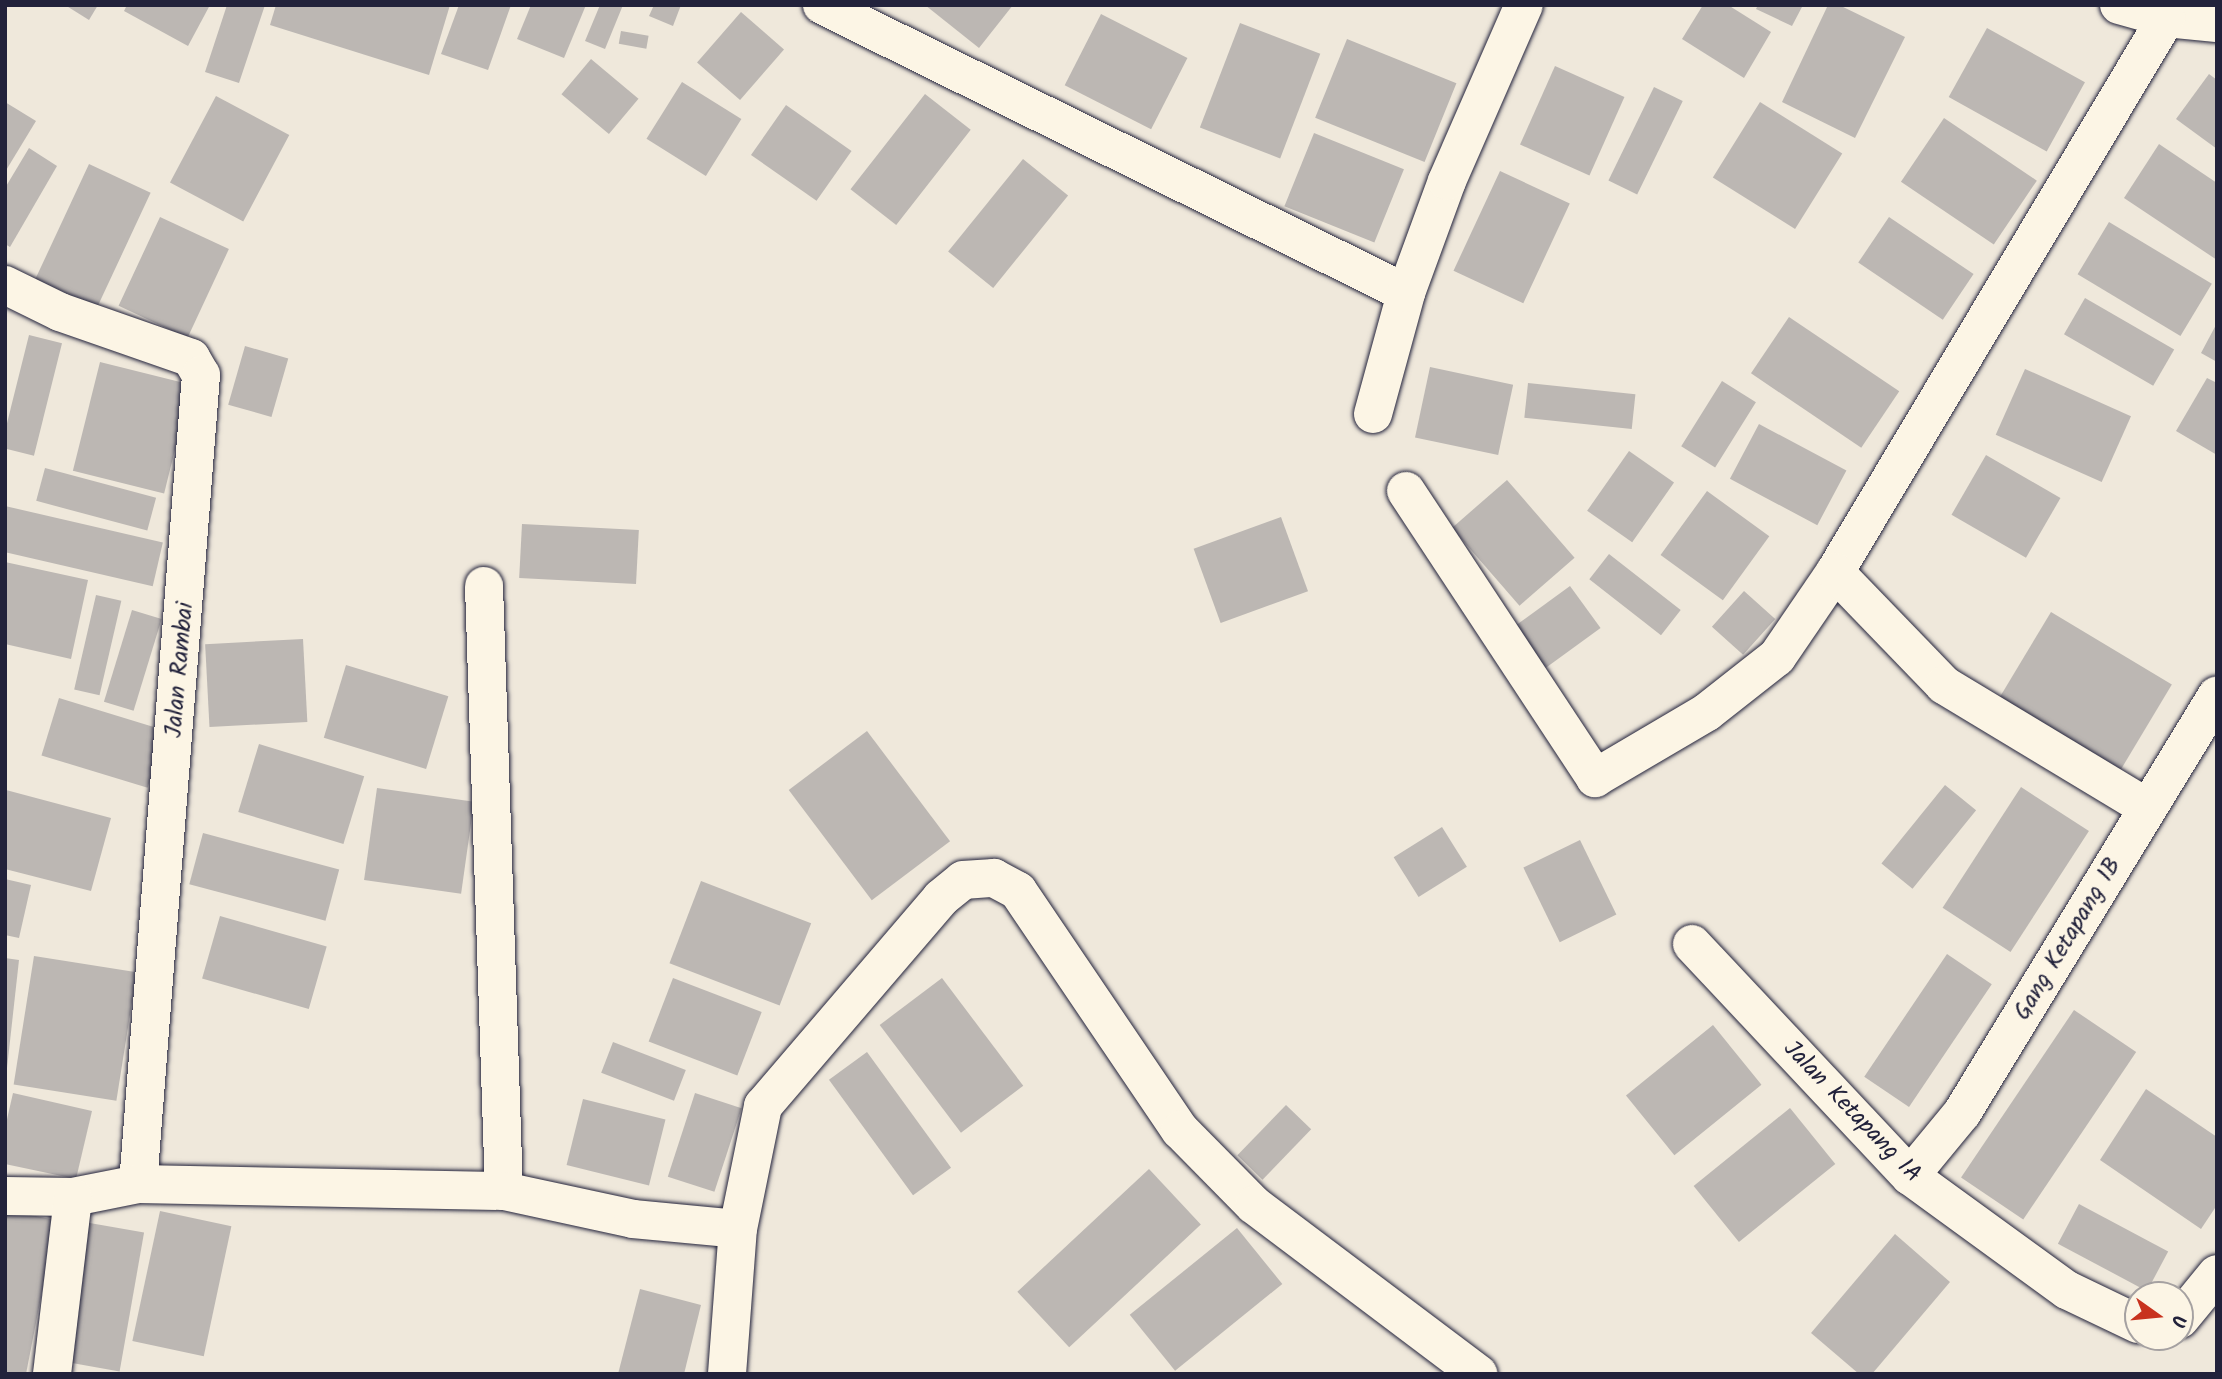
<!DOCTYPE html>
<html>
<head>
<meta charset="utf-8">
<style>
	body { margin:0 }
	#map { position:relative; width:2222px; height:1379px; overflow:hidden; background:#efe8db; font-family:Kalam,sans-serif }
	div>[style] { position:absolute }
	.building>* { inset:0; background:#bcb7b3; transform-origin:0 0 }
	.roads { filter:drop-shadow(0 0 2px #22223b) drop-shadow(0 0 2px #22223b) }
	.minor>* { height:38px; margin:-19px; padding:0 19px; transform-origin:19px; border-radius:19px; background:#fcf5e5 }
	span { translate:-50% -50%; white-space:nowrap; text-align:center; line-height:1.15; -webkit-text-stroke:5px #fcf5e5; paint-order:stroke }
	.street-label { font-size:24px; color:#22223b }
	.frame { position:absolute; inset:0; border:7px solid #22223b; pointer-events:none }
	.north { position:absolute; left:2124px; top:1281px; width:70px; height:70px; box-sizing:border-box; background:#fcf5e5; border:2px solid #a5a1a1; border-radius:50%; rotate:105deg; font-size:19px; font-weight:700; line-height:28px; text-align:center; color:#22223b }
	.north::after { content:''; display:block; margin:auto; width:24px; height:32px; background:#c8321e; clip-path:polygon(50% 0,100% 100%,50% 72%,0 100%) }
</style>
</head>
<body>
<div id="map">
	<div class="building">
		<div style="clip-path:polygon(65px 5px,98px 5px,89px 20px)"></div>
		<div style="clip-path:polygon(127px 5px,210px 5px,188px 46px,124px 11px)"></div>
		<div style="clip-path:polygon(227px 5px,265px 5px,239px 83px,205px 72px)"></div>
		<div style="clip-path:polygon(276px 5px,450px 5px,429px 75px,270px 25px)"></div>
		<div style="clip-path:polygon(459px 5px,511px 5px,488px 70px,441px 54px)"></div>
		<div style="clip-path:polygon(531px 5px,586px 5px,564px 58px,517px 39px)"></div>
		<div style="clip-path:polygon(600px 5px,623px 5px,605px 49px,585px 41px)"></div>
		<div style="clip-path:polygon(654px 5px,681px 5px,673px 26px,649px 16px)"></div>
		<div style="clip-path:polygon(925px 5px,1013px 5px,979px 48px)"></div>
		<div style="clip-path:polygon(1703px 5px,1728px 5px,1771px 32px,1744px 78px,1682px 39px)"></div>
		<div style="clip-path:polygon(1758px 5px,1803px 5px,1792px 26px,1756px 9px)"></div>
		<div style="clip-path:polygon(1828px 5px,1839px 5px,1905px 37px,1855px 138px,1782px 102px)"></div>
		<div style="left:741px;top:12px;width:57px;height:67px;rotate:41deg"></div>
		<div style="left:1101px;top:14px;width:97px;height:80px;rotate:27deg"></div>
		<div style="left:1240px;top:23px;width:86px;height:112px;rotate:21deg"></div>
		<div style="left:1987px;top:28px;width:112px;height:79px;rotate:29deg"></div>
		<div style="left:621px;top:31px;width:28px;height:13px;rotate:10deg"></div>
		<div style="left:1347px;top:39px;width:118px;height:85px;rotate:22deg"></div>
		<div style="left:591px;top:59px;width:62px;height:46px;rotate:40deg"></div>
		<div style="left:1555px;top:66px;width:76px;height:86px;rotate:24deg"></div>
		<div style="clip-path:polygon(2209px 74px,2217px 80px,2217px 149px,2176px 119px)"></div>
		<div style="left:682px;top:82px;width:70px;height:67px;rotate:32deg"></div>
		<div style="left:1654px;top:87px;width:32px;height:104px;rotate:26deg"></div>
		<div style="left:925px;top:94px;width:58px;height:121px;rotate:38deg"></div>
		<div style="left:216px;top:96px;width:83px;height:98px;rotate:28deg"></div>
		<div style="clip-path:polygon(5px 102px,36px 121px,5px 172px)"></div>
		<div style="left:1760px;top:102px;width:97px;height:89px;rotate:32deg"></div>
		<div style="left:786px;top:105px;width:80px;height:61px;rotate:35deg"></div>
		<div style="left:1944px;top:118px;width:112px;height:77px;rotate:34deg"></div>
		<div style="left:1314px;top:133px;width:97px;height:79px;rotate:22deg"></div>
		<div style="clip-path:polygon(2159px 144px,2217px 183px,2217px 260px,2124px 198px)"></div>
		<div style="clip-path:polygon(29px 148px,57px 166px,10px 247px,5px 244px,5px 188px)"></div>
		<div style="left:1023px;top:159px;width:58px;height:119px;rotate:39deg"></div>
		<div style="left:89px;top:164px;width:68px;height:127px;rotate:25deg"></div>
		<div style="left:1500px;top:171px;width:77px;height:110px;rotate:25deg"></div>
		<div style="left:160px;top:217px;width:76px;height:98px;rotate:25deg"></div>
		<div style="left:1889px;top:217px;width:102px;height:55px;rotate:34deg"></div>
		<div style="left:2109px;top:222px;width:120px;height:61px;rotate:31deg"></div>
		<div style="left:2085px;top:298px;width:103px;height:42px;rotate:30deg"></div>
		<div style="left:1789px;top:317px;width:133px;height:68px;rotate:34deg"></div>
		<div style="clip-path:polygon(2217px 323px,2217px 362px,2201px 353px)"></div>
		<div style="left:29px;top:335px;width:34px;height:116px;rotate:14deg"></div>
		<div style="left:245px;top:346px;width:45px;height:61px;rotate:16deg"></div>
		<div style="left:100px;top:362px;width:94px;height:112px;rotate:14deg"></div>
		<div style="left:1430px;top:367px;width:85px;height:72px;rotate:12deg"></div>
		<div style="left:2025px;top:369px;width:116px;height:72px;rotate:24deg"></div>
		<div style="clip-path:polygon(2207px 378px,2217px 383px,2217px 455px,2176px 431px)"></div>
		<div style="left:1722px;top:381px;width:40px;height:77px;rotate:32deg"></div>
		<div style="left:1528px;top:383px;width:108px;height:35px;rotate:6deg"></div>
		<div style="left:1759px;top:424px;width:99px;height:62px;rotate:28deg"></div>
		<div style="left:1629px;top:451px;width:55px;height:73px;rotate:35deg"></div>
		<div style="left:1986px;top:455px;width:86px;height:69px;rotate:30deg"></div>
		<div style="left:45px;top:468px;width:115px;height:34px;rotate:15deg"></div>
		<div style="left:1507px;top:480px;width:103px;height:73px;rotate:49deg"></div>
		<div style="left:1707px;top:491px;width:77px;height:79px;rotate:36deg"></div>
		<div style="left:5px;top:506px;width:162px;height:45px;rotate:13deg"></div>
		<div style="left:1281px;top:517px;width:79px;height:93px;rotate:70deg"></div>
		<div style="left:522px;top:524px;width:117px;height:54px;rotate:3deg"></div>
		<div style="left:1609px;top:554px;width:91px;height:32px;rotate:38deg"></div>
		<div style="clip-path:polygon(5px 562px,88px 580px,71px 659px,5px 644px)"></div>
		<div style="left:1570px;top:586px;width:52px;height:82px;rotate:54deg"></div>
		<div style="left:1744px;top:591px;width:42px;height:48px;rotate:42deg"></div>
		<div style="left:96px;top:595px;width:26px;height:97px;rotate:13deg"></div>
		<div style="left:132px;top:610px;width:31px;height:96px;rotate:17deg"></div>
		<div style="left:2051px;top:612px;width:141px;height:101px;rotate:31deg"></div>
		<div style="left:303px;top:639px;width:83px;height:98px;rotate:87deg"></div>
		<div style="left:346px;top:665px;width:107px;height:76px;rotate:17deg"></div>
		<div style="left:59px;top:698px;width:111px;height:60px;rotate:17deg"></div>
		<div style="left:867px;top:731px;width:138px;height:98px;rotate:53deg"></div>
		<div style="left:259px;top:744px;width:110px;height:71px;rotate:17deg"></div>
		<div style="left:1945px;top:785px;width:40px;height:101px;rotate:39deg"></div>
		<div style="left:2021px;top:787px;width:81px;height:144px;rotate:33deg"></div>
		<div style="left:377px;top:788px;width:98px;height:93px;rotate:8deg"></div>
		<div style="clip-path:polygon(6px 790px,111px 818px,91px 891px,5px 869px)"></div>
		<div style="left:1442px;top:827px;width:47px;height:57px;rotate:58deg"></div>
		<div style="left:203px;top:833px;width:141px;height:53px;rotate:15deg"></div>
		<div style="left:1580px;top:840px;width:83px;height:63px;rotate:64deg"></div>
		<div style="clip-path:polygon(5px 879px,31px 885px,19px 938px,5px 935px)"></div>
		<div style="left:701px;top:881px;width:118px;height:88px;rotate:21deg"></div>
		<div style="left:220px;top:916px;width:111px;height:65px;rotate:16deg"></div>
		<div style="left:1947px;top:954px;width:54px;height:148px;rotate:34deg"></div>
		<div style="left:34px;top:956px;width:104px;height:130px;rotate:9deg"></div>
		<div style="clip-path:polygon(5px 958px,19px 960px,7px 1068px,5px 1068px)"></div>
		<div style="left:673px;top:978px;width:95px;height:68px;rotate:21deg"></div>
		<div style="left:942px;top:978px;width:135px;height:78px;rotate:53deg"></div>
		<div style="left:2074px;top:1010px;width:75px;height:202px;rotate:34deg"></div>
		<div style="left:1713px;top:1025px;width:77px;height:112px;rotate:51deg"></div>
		<div style="left:613px;top:1042px;width:78px;height:33px;rotate:21deg"></div>
		<div style="left:867px;top:1052px;width:143px;height:47px;rotate:54deg"></div>
		<div style="clip-path:polygon(2146px 1089px,2217px 1137px,2217px 1205px,2201px 1229px,2100px 1160px)"></div>
		<div style="clip-path:polygon(13px 1093px,92px 1111px,76px 1179px,5px 1164px,5px 1128px)"></div>
		<div style="left:695px;top:1093px;width:49px;height:88px;rotate:18deg"></div>
		<div style="left:583px;top:1099px;width:85px;height:68px;rotate:14deg"></div>
		<div style="left:1286px;top:1105px;width:35px;height:70px;rotate:44deg"></div>
		<div style="left:1790px;top:1108px;width:72px;height:124px;rotate:51deg"></div>
		<div style="left:1149px;top:1169px;width:76px;height:180px;rotate:47deg"></div>
		<div style="left:2079px;top:1204px;width:101px;height:45px;rotate:28deg"></div>
		<div style="clip-path:polygon(5px 1210px,56px 1220px,26px 1374px,5px 1374px)"></div>
		<div style="left:160px;top:1211px;width:73px;height:133px;rotate:12deg"></div>
		<div style="left:84px;top:1222px;width:61px;height:141px;rotate:10deg"></div>
		<div style="left:1237px;top:1228px;width:72px;height:138px;rotate:51deg"></div>
		<div style="clip-path:polygon(1895px 1234px,1950px 1282px,1872px 1374px,1859px 1374px,1811px 1333px)"></div>
		<div style="clip-path:polygon(640px 1289px,701px 1305px,684px 1374px,618px 1374px)"></div>
	</div>
	<div class="roads">
		<div class="minor">
			<div style="left:822px;top:5px;width:651px;rotate:26.25deg"></div>
			<div style="left:2119px;top:5px;width:49px;rotate:15.5deg"></div>
			<div style="left:2166px;top:18px;width:51px;rotate:5.6deg"></div>
			<div style="left:5px;top:285px;width:61px;rotate:26.1deg"></div>
			<div style="left:60px;top:312px;width:139px;rotate:19.3deg"></div>
			<div style="left:191px;top:358px;width:20px;rotate:60deg"></div>
			<div style="left:201px;top:375px;width:811px;rotate:94.45deg"></div>
			<div style="left:1373px;top:414px;width:125px;rotate:-74.7deg"></div>
			<div style="left:1406px;top:293px;width:119px;rotate:-69.9deg"></div>
			<div style="left:1447px;top:181px;width:192px;rotate:-66.4deg"></div>
			<div style="left:1406px;top:491px;width:344px;rotate:56.6deg"></div>
			<div style="left:1595px;top:778px;width:130px;rotate:-30.5deg"></div>
			<div style="left:1707px;top:712px;width:89px;rotate:-38.2deg"></div>
			<div style="left:1777px;top:657px;width:103px;rotate:-55.7deg"></div>
			<div style="left:1835px;top:572px;width:645px;rotate:-59.14deg"></div>
			<div style="left:1835px;top:572px;width:157px;rotate:46deg"></div>
			<div style="left:1944px;top:685px;width:238px;rotate:31.1deg"></div>
			<div style="left:484px;top:586px;width:605px;rotate:88.11deg"></div>
			<div style="left:1692px;top:944px;width:318px;rotate:46.8deg"></div>
			<div style="left:1910px;top:1176px;width:194px;rotate:36deg"></div>
			<div style="left:2067px;top:1290px;width:79px;rotate:25.6deg"></div>
			<div style="left:1910px;top:1176px;width:82px;rotate:-50.5deg"></div>
			<div style="left:1962px;top:1113px;width:489px;rotate:-58.6deg"></div>
			<div style="left:5px;top:1196px;width:68px;rotate:0.8deg"></div>
			<div style="left:73px;top:1197px;width:66px;rotate:-11.3deg"></div>
			<div style="left:138px;top:1184px;width:366px;rotate:1.1deg"></div>
			<div style="left:504px;top:1191px;width:132px;rotate:12.2deg"></div>
			<div style="left:633px;top:1219px;width:105px;rotate:5.4deg"></div>
			<div style="left:738px;top:1229px;width:126px;rotate:-78.5deg"></div>
			<div style="left:763px;top:1106px;width:274px;rotate:-49.4deg"></div>
			<div style="left:941px;top:898px;width:28px;rotate:-39deg"></div>
			<div style="left:963px;top:880px;width:31px;rotate:-4deg"></div>
			<div style="left:994px;top:878px;width:27px;rotate:28deg"></div>
			<div style="left:1018px;top:891px;width:289px;rotate:55.9deg"></div>
			<div style="left:1180px;top:1130px;width:105px;rotate:45.4deg"></div>
			<div style="left:1254px;top:1205px;width:281px;rotate:37deg"></div>
			<div style="left:2180px;top:1319px;width:58px;rotate:-50.6deg"></div>
			<div style="left:52px;top:1374px;width:178px;rotate:-83.2deg"></div>
			<div style="left:727px;top:1374px;width:145px;rotate:-85.7deg"></div>
		</div>
	</div>
	<div class="street-label">
		<span style="left:180px;top:670px;rotate:-85deg">Jalan Rambai</span>
		<span style="left:2068px;top:939px;rotate:-59deg">Gang Ketapang 1B</span>
		<span style="left:1852px;top:1112px;rotate:46deg">Jalan Ketapang 1A</span>
	</div>
	<div class="frame"></div>
	<div class="north">U</div>
</div>
</body>
</html>
